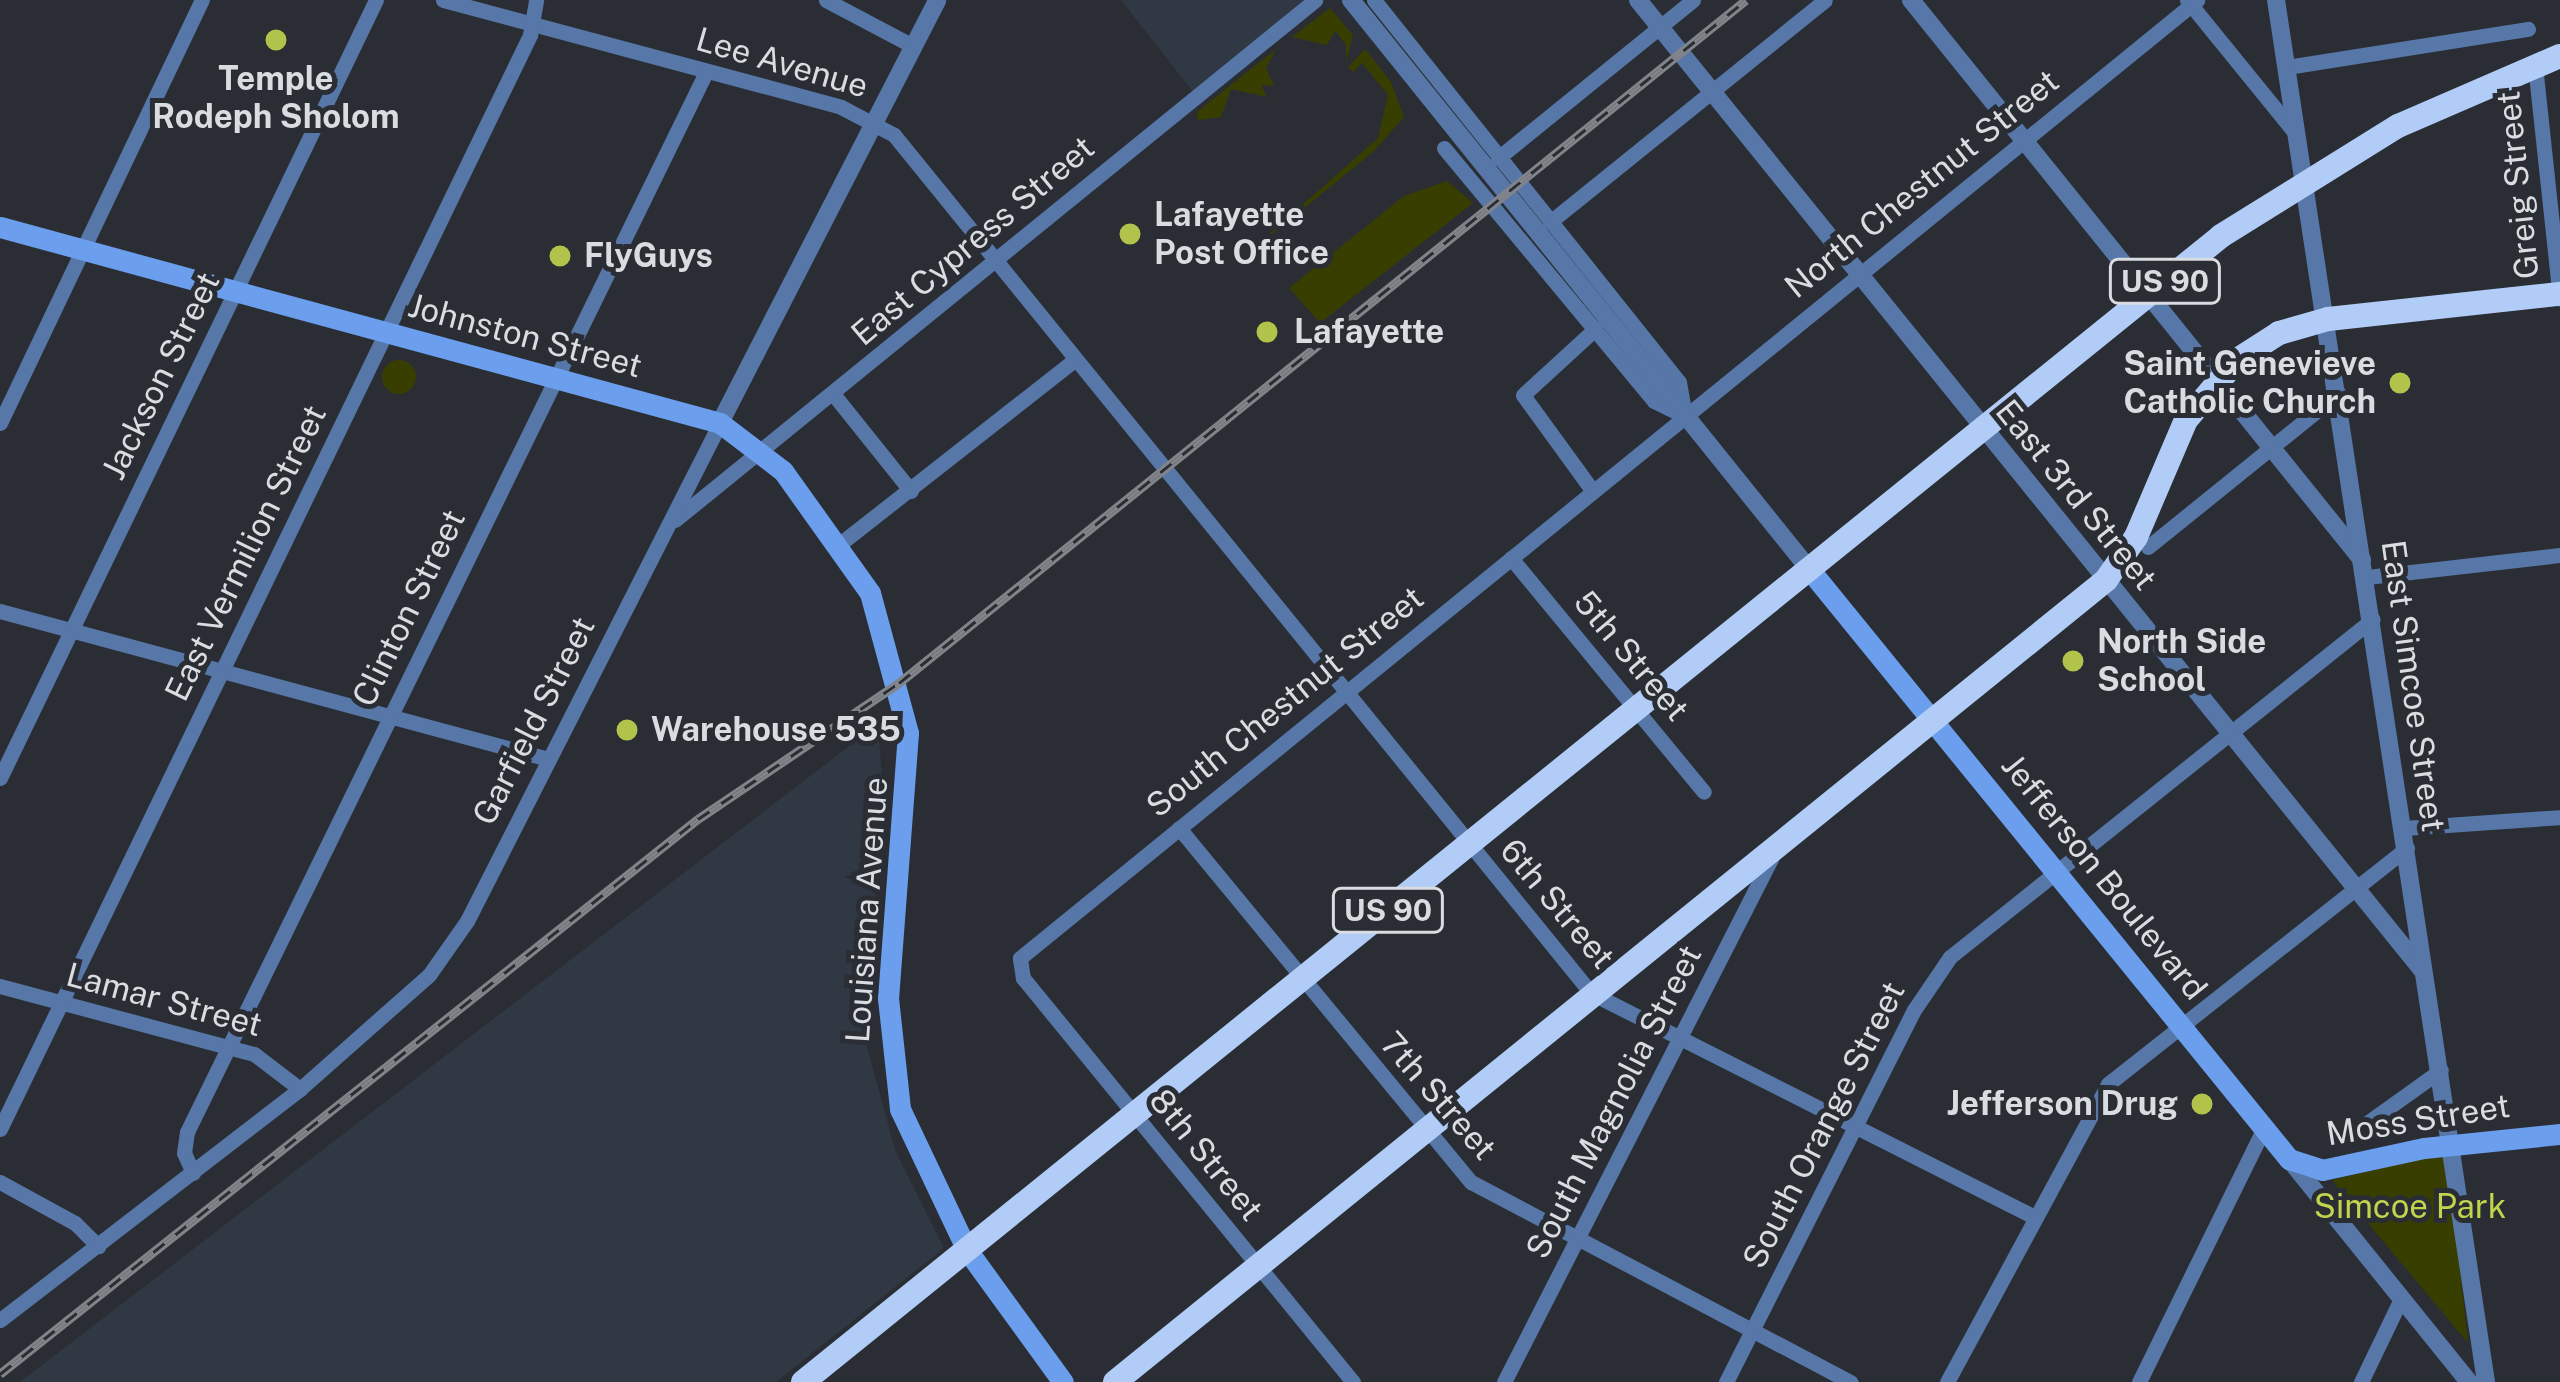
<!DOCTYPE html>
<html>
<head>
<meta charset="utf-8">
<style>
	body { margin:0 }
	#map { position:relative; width:2560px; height:1382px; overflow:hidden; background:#2a2e34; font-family:"Public Sans",sans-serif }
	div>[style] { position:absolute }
	.built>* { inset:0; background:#303843 }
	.green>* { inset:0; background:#383e00 }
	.round { border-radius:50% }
	.minor>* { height:15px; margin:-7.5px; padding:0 7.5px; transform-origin:7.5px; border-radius:7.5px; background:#5677a7 }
	.tertiary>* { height:18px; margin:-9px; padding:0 9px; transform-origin:9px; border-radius:9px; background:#5677a7 }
	.secondary>* { height:21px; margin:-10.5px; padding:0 10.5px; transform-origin:10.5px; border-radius:10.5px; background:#6b9fed }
	.trunk>* { height:24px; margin:-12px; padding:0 12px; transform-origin:12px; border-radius:12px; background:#b1cdf7 }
	.rail>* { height:9px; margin-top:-4.5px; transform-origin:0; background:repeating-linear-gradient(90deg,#2a2e34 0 14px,#818489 0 28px); box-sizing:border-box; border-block:3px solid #818489 }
	.dots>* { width:33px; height:33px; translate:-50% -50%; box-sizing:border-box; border:6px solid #2a2e34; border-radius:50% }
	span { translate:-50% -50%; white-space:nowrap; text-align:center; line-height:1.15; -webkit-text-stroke:10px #2a2e34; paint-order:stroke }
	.shield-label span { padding:3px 9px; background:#2a2e34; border:3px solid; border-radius:9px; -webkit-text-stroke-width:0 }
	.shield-label { font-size:30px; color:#d9dce0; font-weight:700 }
	.street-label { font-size:33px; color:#d9dce0 }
	.poi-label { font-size:33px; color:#d9dce0; font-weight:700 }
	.left { translate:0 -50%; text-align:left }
	.right { translate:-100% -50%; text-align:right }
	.park-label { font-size:33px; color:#c2d44c }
</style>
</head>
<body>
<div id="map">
	<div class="built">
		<div style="clip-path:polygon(1121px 0,1306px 0,1194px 93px)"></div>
		<div style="clip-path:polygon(878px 724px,882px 779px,867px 1047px,895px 1150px,944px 1248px,776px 1382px,20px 1382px)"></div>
	</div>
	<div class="green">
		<div style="clip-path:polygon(1330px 8px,1353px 35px,1346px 63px,1346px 45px,1335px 31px,1327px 45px,1292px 37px)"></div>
		<div style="clip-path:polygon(1276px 49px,1266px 68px,1274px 86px,1261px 85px,1267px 97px,1231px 89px,1221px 117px,1198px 120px,1197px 112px)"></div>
		<div style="clip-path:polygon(1365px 49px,1391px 82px,1404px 117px,1373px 152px,1232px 267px,1378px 138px,1388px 95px,1362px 63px,1353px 72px,1348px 67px)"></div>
		<div style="clip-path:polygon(1447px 181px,1473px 203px,1320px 323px,1289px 288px,1404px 196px)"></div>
		<div class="round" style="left:382px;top:360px;width:34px;height:34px"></div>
		<div style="clip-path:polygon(2447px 1152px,2468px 1343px,2332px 1180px)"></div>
	</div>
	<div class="minor">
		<div style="left:443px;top:0;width:412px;rotate:15deg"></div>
		<div style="left:841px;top:107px;width:60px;rotate:27.8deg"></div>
		<div style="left:894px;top:135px;width:1105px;rotate:50.91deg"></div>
		<div style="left:1591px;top:993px;width:495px;rotate:26.8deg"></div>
		<div style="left:826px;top:0;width:98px;rotate:27.9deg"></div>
		<div style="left:1374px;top:0;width:489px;rotate:51.4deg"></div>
		<div style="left:1679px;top:382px;width:35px;rotate:80deg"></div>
		<div style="left:2187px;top:0;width:171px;rotate:50.9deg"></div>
		<div style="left:2535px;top:65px;width:235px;rotate:83.9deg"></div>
		<div style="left:2287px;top:67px;width:244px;rotate:-9deg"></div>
		<div style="left:1444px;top:148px;width:329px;rotate:50.3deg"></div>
		<div style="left:1654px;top:401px;width:34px;rotate:26deg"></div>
		<div style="left:1498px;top:158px;width:251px;rotate:-39deg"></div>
		<div style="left:1550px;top:222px;width:353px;rotate:-38.9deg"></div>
		<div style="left:834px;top:395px;width:123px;rotate:51.3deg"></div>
		<div style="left:0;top:423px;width:469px;rotate:-64.5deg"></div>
		<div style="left:1592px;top:490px;width:117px;rotate:-126deg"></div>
		<div style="left:1523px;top:395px;width:98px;rotate:-42.5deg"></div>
		<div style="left:675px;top:520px;width:825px;rotate:-39.09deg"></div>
		<div style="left:841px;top:543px;width:298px;rotate:-38.1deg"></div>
		<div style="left:2148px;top:547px;width:245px;rotate:-38.9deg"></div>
		<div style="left:1511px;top:558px;width:303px;rotate:50.5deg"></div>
		<div style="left:2367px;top:577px;width:194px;rotate:-6.5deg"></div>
		<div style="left:0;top:611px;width:568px;rotate:15.11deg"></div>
		<div style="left:0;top:778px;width:864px;rotate:-64.21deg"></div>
		<div style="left:1179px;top:828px;width:459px;rotate:50.5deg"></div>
		<div style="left:1471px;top:1182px;width:429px;rotate:27.8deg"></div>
		<div style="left:2404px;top:828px;width:156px;rotate:-4deg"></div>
		<div style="left:0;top:986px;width:263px;rotate:15deg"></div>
		<div style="left:254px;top:1054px;width:58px;rotate:37.3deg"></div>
		<div style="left:0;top:1129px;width:1216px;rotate:-64.15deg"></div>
		<div style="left:530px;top:35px;width:36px;rotate:-80deg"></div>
		<div style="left:2353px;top:1133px;width:108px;rotate:-35.6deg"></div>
		<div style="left:193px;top:1173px;width:22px;rotate:-114deg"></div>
		<div style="left:184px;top:1153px;width:21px;rotate:-82deg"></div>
		<div style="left:187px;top:1132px;width:1180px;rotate:-63.91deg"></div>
		<div style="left:0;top:1182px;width:85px;rotate:28.7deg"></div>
		<div style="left:75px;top:1223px;width:33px;rotate:45deg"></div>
		<div style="left:0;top:1320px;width:379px;rotate:-37.6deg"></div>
		<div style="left:300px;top:1089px;width:172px;rotate:-41.5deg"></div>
		<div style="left:429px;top:975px;width:66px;rotate:-54.9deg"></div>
		<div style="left:467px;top:921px;width:559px;rotate:-63.07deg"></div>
		<div style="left:1353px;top:1382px;width:522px;rotate:-129.24deg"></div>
		<div style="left:1023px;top:978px;width:20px;rotate:-99deg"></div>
		<div style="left:1020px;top:958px;width:1518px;rotate:-39.14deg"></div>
		<div style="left:1504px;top:1382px;width:589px;rotate:-62.96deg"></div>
		<div style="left:1726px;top:1382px;width:417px;rotate:-63.2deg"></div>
		<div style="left:1914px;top:1010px;width:64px;rotate:-55.8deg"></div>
		<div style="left:1950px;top:957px;width:541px;rotate:-38.63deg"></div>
		<div style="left:1947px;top:1382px;width:339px;rotate:-61.6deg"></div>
		<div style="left:2108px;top:1084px;width:381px;rotate:-38.3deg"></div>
		<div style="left:2139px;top:1382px;width:283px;rotate:-63.8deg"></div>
		<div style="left:2361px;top:1382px;width:92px;rotate:-64.3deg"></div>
	</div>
	<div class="tertiary">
		<div style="left:1351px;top:0;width:730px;rotate:51.17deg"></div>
		<div style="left:1638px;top:0;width:1249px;rotate:51.05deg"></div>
		<div style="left:1911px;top:0;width:719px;rotate:51.15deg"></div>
		<div style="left:2276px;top:0;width:1398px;rotate:81.36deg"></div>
		<div style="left:720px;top:423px;width:475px;rotate:-62.8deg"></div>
		<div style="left:2289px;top:1159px;width:287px;rotate:51.1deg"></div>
	</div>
	<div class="secondary">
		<div style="left:0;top:227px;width:746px;rotate:15.23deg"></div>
		<div style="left:720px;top:423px;width:79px;rotate:37.3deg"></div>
		<div style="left:783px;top:471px;width:150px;rotate:54.5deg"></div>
		<div style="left:870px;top:593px;width:145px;rotate:74.8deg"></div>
		<div style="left:908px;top:733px;width:266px;rotate:94.3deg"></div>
		<div style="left:888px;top:998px;width:112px;rotate:83.8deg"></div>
		<div style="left:900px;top:1109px;width:156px;rotate:64.6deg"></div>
		<div style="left:967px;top:1250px;width:163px;rotate:54deg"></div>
		<div style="left:1809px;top:569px;width:761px;rotate:50.87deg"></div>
		<div style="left:2289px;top:1159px;width:35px;rotate:18deg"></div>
		<div style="left:2322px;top:1170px;width:104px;rotate:-12.2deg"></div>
		<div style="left:2424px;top:1148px;width:137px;rotate:-5.9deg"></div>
	</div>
	<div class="trunk">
		<div style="left:803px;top:1382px;width:1823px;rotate:-38.94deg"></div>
		<div style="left:2221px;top:236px;width:208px;rotate:-31.9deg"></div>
		<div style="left:2398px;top:126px;width:176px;rotate:-23.4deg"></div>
		<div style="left:1115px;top:1382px;width:1275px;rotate:-38.98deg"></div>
		<div style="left:2106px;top:580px;width:52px;rotate:-55.1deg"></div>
		<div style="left:2136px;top:537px;width:127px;rotate:-66.9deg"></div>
		<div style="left:2186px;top:420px;width:79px;rotate:-49.6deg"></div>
		<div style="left:2237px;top:360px;width:50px;rotate:-32.7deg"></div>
		<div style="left:2279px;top:333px;width:51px;rotate:-15.9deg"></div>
		<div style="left:2328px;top:319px;width:233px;rotate:-6.2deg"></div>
	</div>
	<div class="rail">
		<div style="left:0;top:1374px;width:892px;rotate:-38.49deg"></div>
		<div style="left:698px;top:819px;width:243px;rotate:-34.1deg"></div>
		<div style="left:899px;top:683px;width:1088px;rotate:-38.88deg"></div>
	</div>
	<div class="dots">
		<div style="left:276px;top:40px;background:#b2c34b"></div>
		<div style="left:1130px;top:234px;background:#b2c34b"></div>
		<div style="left:560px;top:256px;background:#b2c34b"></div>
		<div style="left:1267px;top:332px;background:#b2c34b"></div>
		<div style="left:2400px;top:383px;background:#b2c34b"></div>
		<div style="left:2073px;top:661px;background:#b2c34b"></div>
		<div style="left:627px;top:730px;background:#b2c34b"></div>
		<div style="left:2202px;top:1104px;background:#b2c34b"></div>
	</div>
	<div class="shield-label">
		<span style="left:2165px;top:281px">US 90</span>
		<span style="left:1388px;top:910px">US 90</span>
	</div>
	<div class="street-label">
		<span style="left:782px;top:63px;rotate:16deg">Lee Avenue</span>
		<span style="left:1922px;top:184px;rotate:-39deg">North Chestnut Street</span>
		<span style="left:2518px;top:185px;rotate:-96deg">Greig Street</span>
		<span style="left:973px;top:241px;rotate:-40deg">East Cypress Street</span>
		<span style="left:525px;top:336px;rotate:15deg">Johnston Street</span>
		<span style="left:161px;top:376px;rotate:-64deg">Jackson Street</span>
		<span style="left:2076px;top:495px;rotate:51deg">East 3rd Street</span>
		<span style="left:246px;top:553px;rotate:-64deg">East Vermilion Street</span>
		<span style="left:409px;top:608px;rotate:-64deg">Clinton Street</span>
		<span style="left:1631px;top:656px;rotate:50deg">5th Street</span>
		<span style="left:2413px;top:686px;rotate:82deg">East Simcoe Street</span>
		<span style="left:1285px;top:702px;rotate:-39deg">South Chestnut Street</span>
		<span style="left:534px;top:721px;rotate:-63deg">Garfield Street</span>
		<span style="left:2104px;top:877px;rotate:51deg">Jefferson Boulevard</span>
		<span style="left:1557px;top:904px;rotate:50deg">6th Street</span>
		<span style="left:867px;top:910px;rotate:-86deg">Louisiana Avenue</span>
		<span style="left:164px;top:1000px;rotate:15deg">Lamar Street</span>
		<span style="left:1438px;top:1096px;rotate:49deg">7th Street</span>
		<span style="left:1614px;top:1102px;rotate:-63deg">South Magnolia Street</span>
		<span style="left:2418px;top:1120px;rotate:-9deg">Moss Street</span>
		<span style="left:1824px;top:1125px;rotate:-63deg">South Orange Street</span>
		<span style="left:1206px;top:1155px;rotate:51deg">8th Street</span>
	</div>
	<div class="poi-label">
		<span style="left:276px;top:98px">Temple<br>Rodeph Sholom</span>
		<span class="left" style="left:1154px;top:234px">Lafayette<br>Post Office</span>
		<span class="left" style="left:584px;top:256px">FlyGuys</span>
		<span class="left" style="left:1294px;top:332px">Lafayette</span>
		<span class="right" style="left:2376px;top:383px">Saint Genevieve<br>Catholic Church</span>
		<span class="left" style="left:2097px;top:661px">North Side<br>School</span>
		<span class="left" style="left:651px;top:730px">Warehouse 535</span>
		<span class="right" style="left:2178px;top:1104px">Jefferson Drug</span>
	</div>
	<div class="park-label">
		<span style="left:2410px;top:1207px">Simcoe Park</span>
	</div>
</div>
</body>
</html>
